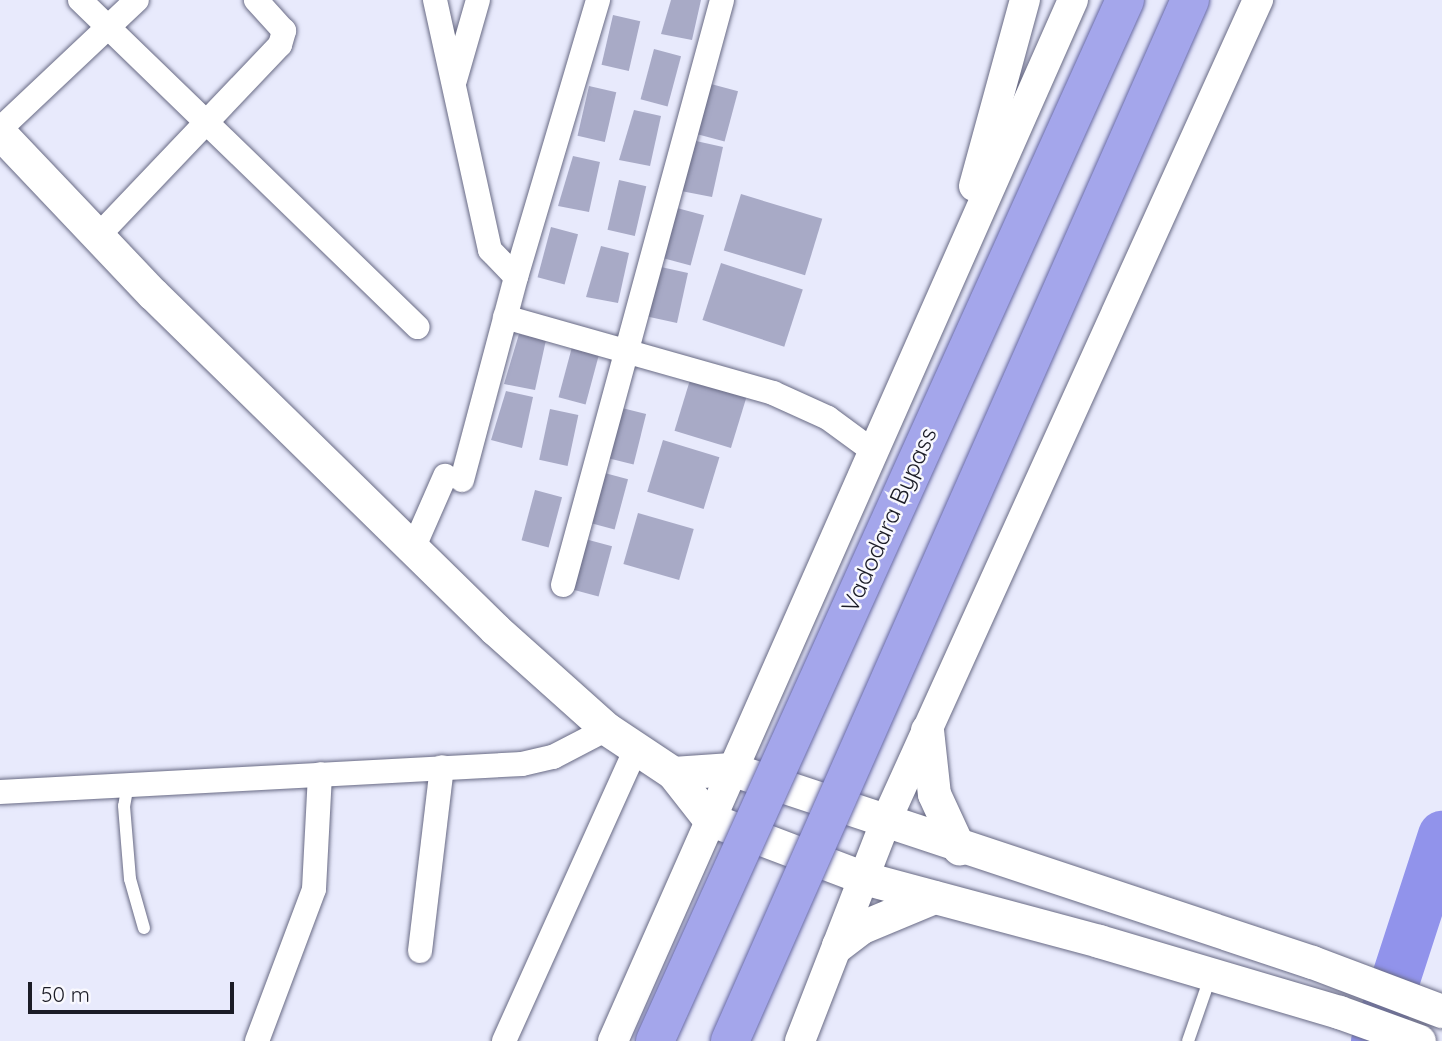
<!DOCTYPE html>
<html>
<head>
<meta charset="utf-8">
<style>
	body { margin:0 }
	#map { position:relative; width:1442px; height:1041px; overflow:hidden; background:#e8eafc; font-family:Quicksand,sans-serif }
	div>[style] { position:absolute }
	.river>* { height:49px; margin:-24.5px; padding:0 24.5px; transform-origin:24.5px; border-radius:24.5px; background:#9193eb }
	.building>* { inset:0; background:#a8aac6; transform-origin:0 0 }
	.roads { filter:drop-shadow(0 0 2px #686a84) drop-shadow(0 0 2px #686a84) }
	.service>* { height:12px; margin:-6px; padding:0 6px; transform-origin:6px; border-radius:6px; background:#fff }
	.minor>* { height:24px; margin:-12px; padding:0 12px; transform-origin:12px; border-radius:12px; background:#fff }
	.tertiary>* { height:30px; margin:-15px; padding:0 15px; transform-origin:15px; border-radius:15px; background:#fff }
	.secondary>* { height:33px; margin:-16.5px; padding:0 16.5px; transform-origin:16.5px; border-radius:16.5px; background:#fff }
	.bridges { filter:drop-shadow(0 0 2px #6567a3) drop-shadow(0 0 2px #6567a3) }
	.trunk-bridge>* { height:38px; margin:-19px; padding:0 19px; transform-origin:19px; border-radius:19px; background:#a4a6eb }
	span { translate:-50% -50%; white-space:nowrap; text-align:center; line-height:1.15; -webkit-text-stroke:5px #f8f8fe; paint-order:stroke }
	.street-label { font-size:24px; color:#1b1c26 }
	.scale { position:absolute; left:28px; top:982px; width:206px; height:32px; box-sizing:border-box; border:4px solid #1b1c26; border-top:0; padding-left:9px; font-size:21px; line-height:24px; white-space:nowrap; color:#1b1c26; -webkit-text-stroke:5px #f8f8fe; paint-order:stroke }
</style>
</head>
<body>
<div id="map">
	<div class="river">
		<div style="left:1375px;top:1041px;width:217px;rotate:-72deg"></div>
	</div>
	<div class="building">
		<div style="clip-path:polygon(671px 0,701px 0,692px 40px,661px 34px)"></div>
		<div style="left:613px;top:15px;width:28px;height:51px;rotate:13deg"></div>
		<div style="left:654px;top:49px;width:28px;height:52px;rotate:15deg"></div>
		<div style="left:711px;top:84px;width:28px;height:52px;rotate:15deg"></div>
		<div style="left:589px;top:86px;width:28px;height:51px;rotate:13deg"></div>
		<div style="clip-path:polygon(634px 110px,661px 116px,650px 166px,619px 160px)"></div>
		<div style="clip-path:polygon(696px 141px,723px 147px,712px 197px,681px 191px)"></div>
		<div style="clip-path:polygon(573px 156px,600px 162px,589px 212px,558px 206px)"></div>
		<div style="left:619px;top:180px;width:28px;height:51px;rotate:13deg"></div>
		<div style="left:741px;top:194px;width:85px;height:59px;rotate:17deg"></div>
		<div style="left:677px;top:208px;width:28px;height:52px;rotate:15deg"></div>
		<div style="left:551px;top:227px;width:28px;height:52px;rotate:15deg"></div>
		<div style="clip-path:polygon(601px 246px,629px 253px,618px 303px,586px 297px)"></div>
		<div style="left:721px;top:263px;width:86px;height:60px;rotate:18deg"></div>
		<div style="clip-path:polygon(661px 267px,688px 273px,677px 323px,645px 316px)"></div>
		<div style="clip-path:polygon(519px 334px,546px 340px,535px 390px,504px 384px)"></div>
		<div style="left:572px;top:347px;width:28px;height:52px;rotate:15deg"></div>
		<div style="left:690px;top:380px;width:59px;height:53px;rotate:17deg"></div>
		<div style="clip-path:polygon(506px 391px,533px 397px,522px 448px,491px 440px)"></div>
		<div style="left:618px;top:407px;width:29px;height:52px;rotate:14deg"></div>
		<div style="left:550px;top:409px;width:29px;height:52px;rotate:12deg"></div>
		<div style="left:663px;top:440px;width:59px;height:54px;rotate:17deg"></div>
		<div style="left:601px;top:472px;width:28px;height:52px;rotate:15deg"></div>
		<div style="left:535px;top:490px;width:28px;height:52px;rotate:15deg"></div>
		<div style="left:638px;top:513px;width:58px;height:53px;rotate:16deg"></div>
		<div style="left:585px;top:539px;width:28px;height:52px;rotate:15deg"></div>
	</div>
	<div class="roads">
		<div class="service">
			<div style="left:128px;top:784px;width:22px;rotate:100deg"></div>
			<div style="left:124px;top:806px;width:73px;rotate:85.3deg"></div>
			<div style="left:130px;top:879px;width:51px;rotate:74.1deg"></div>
			<div style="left:1188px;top:1041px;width:70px;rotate:-70.8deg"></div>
		</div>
		<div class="minor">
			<div style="left:80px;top:0;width:470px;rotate:44.1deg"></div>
			<div style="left:435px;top:0;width:256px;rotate:77.6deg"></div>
			<div style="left:490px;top:250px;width:37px;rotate:46deg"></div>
			<div style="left:455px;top:80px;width:83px;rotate:-74deg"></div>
			<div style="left:0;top:129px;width:188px;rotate:-43.3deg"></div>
			<div style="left:98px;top:236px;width:264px;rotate:-46.4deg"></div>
			<div style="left:280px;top:45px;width:15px;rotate:-74deg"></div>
			<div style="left:284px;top:31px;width:42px;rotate:-132.1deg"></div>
			<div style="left:505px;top:317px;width:279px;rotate:15.8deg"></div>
			<div style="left:773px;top:393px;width:60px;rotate:24.4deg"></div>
			<div style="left:828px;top:418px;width:56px;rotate:36.3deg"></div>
			<div style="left:462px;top:480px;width:210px;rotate:-75.1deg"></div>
			<div style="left:516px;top:277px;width:289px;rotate:-73.5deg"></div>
			<div style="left:413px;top:549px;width:80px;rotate:-66.3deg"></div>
			<div style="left:563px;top:585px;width:606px;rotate:-74.79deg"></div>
			<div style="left:0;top:792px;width:523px;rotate:-3.07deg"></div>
			<div style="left:522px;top:764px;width:32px;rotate:-13deg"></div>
			<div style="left:553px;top:757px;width:61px;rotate:-27.4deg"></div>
			<div style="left:420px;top:951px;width:185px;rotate:-83.2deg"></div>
			<div style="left:257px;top:1041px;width:162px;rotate:-69.4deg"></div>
			<div style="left:314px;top:889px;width:115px;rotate:-87deg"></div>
			<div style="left:504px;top:1041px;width:321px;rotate:-65.7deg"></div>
		</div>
		<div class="tertiary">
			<div style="left:974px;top:186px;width:193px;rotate:-74.7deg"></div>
			<div style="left:613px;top:1041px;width:1138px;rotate:-66.16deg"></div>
			<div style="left:800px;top:1041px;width:234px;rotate:-68.7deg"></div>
			<div style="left:885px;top:823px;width:904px;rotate:-65.62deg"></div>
		</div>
		<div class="secondary">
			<div style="left:0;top:133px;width:222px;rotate:46.5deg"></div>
			<div style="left:153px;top:294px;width:479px;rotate:44.4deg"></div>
			<div style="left:495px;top:629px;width:150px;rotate:41.8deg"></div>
			<div style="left:607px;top:729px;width:79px;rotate:33.7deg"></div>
			<div style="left:673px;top:773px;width:58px;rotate:52deg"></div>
			<div style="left:709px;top:819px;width:166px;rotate:20.8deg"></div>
			<div style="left:864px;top:878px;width:243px;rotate:15deg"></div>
			<div style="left:1099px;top:941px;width:250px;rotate:16.5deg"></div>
			<div style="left:1339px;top:1012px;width:85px;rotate:19.9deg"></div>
			<div style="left:927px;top:730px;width:64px;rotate:83.8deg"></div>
			<div style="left:934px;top:794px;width:60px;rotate:65.2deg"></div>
			<div style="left:673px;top:773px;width:58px;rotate:-3.9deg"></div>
			<div style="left:731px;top:769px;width:612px;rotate:18.38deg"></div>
			<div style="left:1312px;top:962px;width:139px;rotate:20.7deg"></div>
			<div style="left:838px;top:945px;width:30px;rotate:-37deg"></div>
			<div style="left:862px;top:927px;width:78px;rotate:-22.6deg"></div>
		</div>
	</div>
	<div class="bridges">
		<div class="trunk-bridge">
			<div style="left:655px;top:1041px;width:1142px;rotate:-65.7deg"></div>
			<div style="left:730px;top:1041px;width:1138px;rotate:-66.16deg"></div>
		</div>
	</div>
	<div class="street-label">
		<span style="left:889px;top:520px;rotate:-66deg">Vadodara Bypass</span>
	</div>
	<div class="scale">50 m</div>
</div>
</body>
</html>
